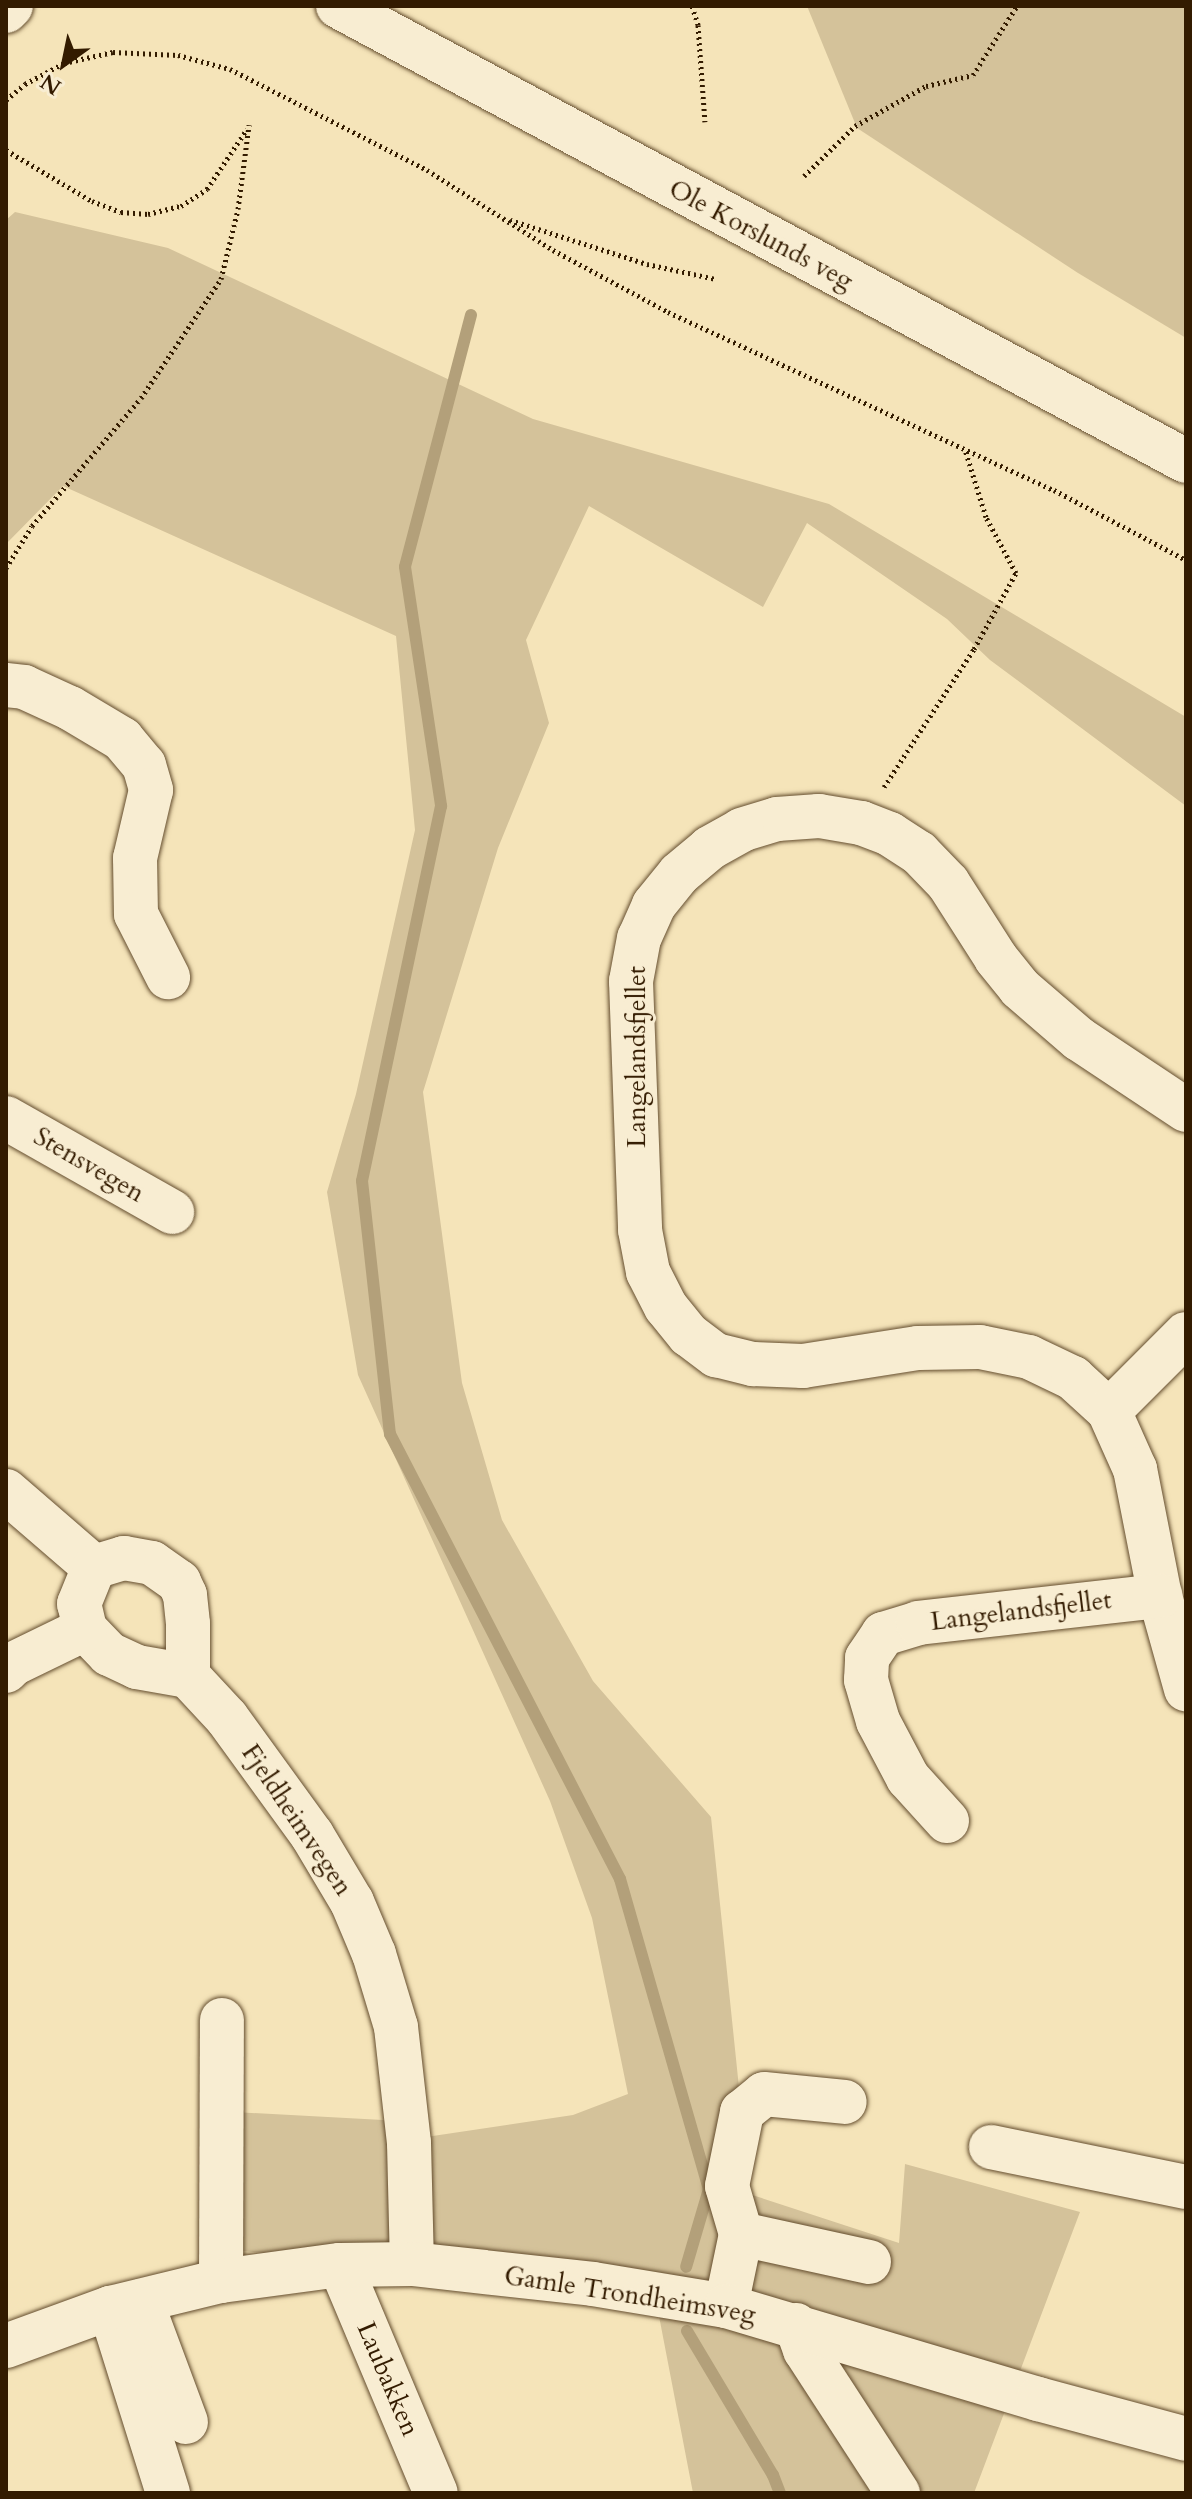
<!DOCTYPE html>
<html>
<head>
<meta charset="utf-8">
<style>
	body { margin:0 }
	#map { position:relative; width:1192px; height:2499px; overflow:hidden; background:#f5e4b9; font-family:Cardo,serif }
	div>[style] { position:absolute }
	.green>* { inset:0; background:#d4c29a }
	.stream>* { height:12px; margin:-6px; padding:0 6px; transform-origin:6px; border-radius:6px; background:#b3a07a }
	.path>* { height:5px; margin-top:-2.5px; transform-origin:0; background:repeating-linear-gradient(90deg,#331b00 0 2px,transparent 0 6px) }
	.roads { filter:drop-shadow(0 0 2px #644d2e) drop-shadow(0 0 2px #644d2e) }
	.minor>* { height:44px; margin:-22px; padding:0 22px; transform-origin:22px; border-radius:22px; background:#f8edd2 }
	span { translate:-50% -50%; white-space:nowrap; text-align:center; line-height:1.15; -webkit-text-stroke:6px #f8edd2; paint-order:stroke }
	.street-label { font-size:26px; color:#331b00 }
	.frame { position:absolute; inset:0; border:8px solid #331b00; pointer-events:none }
	.north { position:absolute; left:24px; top:24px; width:80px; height:80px; -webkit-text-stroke:6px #f8edd2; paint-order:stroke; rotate:213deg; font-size:22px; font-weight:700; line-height:32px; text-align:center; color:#331b00 }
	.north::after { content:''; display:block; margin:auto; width:28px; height:36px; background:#331b00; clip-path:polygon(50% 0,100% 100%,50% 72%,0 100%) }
</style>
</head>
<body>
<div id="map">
	<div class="green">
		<div style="clip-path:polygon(807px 6px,1186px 6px,1186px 338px,1078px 273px,857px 128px)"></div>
		<div style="clip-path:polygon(15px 212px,168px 248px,533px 419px,829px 504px,1186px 717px,1186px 806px,990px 660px,947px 619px,807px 523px,763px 607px,589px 506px,526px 640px,549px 723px,498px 848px,423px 1092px,462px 1383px,502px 1520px,593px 1681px,711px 1817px,741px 2107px,743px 2192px,899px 2243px,905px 2164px,1080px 2212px,974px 2493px,693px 2493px,654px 2290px,243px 2251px,216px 2111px,383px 2120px,426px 2137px,573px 2115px,628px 2094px,592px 1918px,550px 1801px,358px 1375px,327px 1192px,356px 1094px,415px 830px,396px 636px,63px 486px,6px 544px,6px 220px)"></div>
	</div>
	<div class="stream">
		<div style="left:471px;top:315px;width:260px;rotate:104.7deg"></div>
		<div style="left:405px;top:567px;width:242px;rotate:81.4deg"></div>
		<div style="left:441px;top:806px;width:383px;rotate:101.9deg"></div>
		<div style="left:362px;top:1181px;width:255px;rotate:83.7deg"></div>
		<div style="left:390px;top:1434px;width:501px;rotate:62.67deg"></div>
		<div style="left:620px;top:1879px;width:323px;rotate:74deg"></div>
		<div style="left:709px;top:2189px;width:81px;rotate:106.4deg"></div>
		<div style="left:687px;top:2331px;width:168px;rotate:59.2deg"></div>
		<div style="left:773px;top:2475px;width:19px;rotate:69deg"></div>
	</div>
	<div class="path">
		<div style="left:692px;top:6px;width:20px;rotate:72deg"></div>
		<div style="left:698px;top:25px;width:97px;rotate:85.9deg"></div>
		<div style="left:6px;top:100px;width:25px;rotate:-40deg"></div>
		<div style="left:25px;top:84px;width:44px;rotate:-28.3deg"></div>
		<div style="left:64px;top:63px;width:50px;rotate:-12.7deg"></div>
		<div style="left:113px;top:52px;width:65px;rotate:2.6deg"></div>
		<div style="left:178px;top:55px;width:54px;rotate:15.1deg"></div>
		<div style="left:230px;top:69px;width:221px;rotate:27.1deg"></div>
		<div style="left:427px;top:170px;width:149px;rotate:32.4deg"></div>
		<div style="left:553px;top:250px;width:131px;rotate:28.3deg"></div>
		<div style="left:668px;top:312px;width:425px;rotate:24.8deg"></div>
		<div style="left:1054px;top:490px;width:149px;rotate:27.9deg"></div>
		<div style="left:6px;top:150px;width:100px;rotate:30.7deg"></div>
		<div style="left:92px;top:201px;width:31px;rotate:21deg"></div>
		<div style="left:121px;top:212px;width:27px;rotate:4deg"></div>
		<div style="left:148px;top:214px;width:34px;rotate:-14deg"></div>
		<div style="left:181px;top:206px;width:31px;rotate:-33deg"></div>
		<div style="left:207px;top:189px;width:72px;rotate:-56.3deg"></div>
		<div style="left:804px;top:176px;width:71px;rotate:-44.4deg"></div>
		<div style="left:855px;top:126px;width:81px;rotate:-29.4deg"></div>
		<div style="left:926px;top:86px;width:48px;rotate:-13.2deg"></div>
		<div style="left:973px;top:75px;width:82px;rotate:-57.5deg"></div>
		<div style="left:510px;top:220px;width:144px;rotate:17.8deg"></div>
		<div style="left:647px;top:264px;width:71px;rotate:12.3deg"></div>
		<div style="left:6px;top:568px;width:49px;rotate:-58.2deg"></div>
		<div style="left:32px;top:526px;width:168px;rotate:-49.6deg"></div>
		<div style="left:141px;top:398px;width:143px;rotate:-56.1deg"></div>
		<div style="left:221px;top:279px;width:72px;rotate:-76.3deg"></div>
		<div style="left:238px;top:209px;width:85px;rotate:-82.5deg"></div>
		<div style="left:884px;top:787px;width:165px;rotate:-56.9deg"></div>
		<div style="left:974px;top:649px;width:87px;rotate:-61.1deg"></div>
		<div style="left:1016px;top:573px;width:64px;rotate:-118.2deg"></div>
		<div style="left:986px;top:517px;width:71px;rotate:-107.2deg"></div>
	</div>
	<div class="roads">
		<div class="minor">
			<div style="left:338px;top:6px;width:962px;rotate:28.22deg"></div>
			<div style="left:6px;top:11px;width:7px;rotate:-45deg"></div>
			<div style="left:6px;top:685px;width:18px;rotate:6deg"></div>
			<div style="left:24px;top:687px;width:51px;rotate:24.5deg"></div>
			<div style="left:70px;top:708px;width:61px;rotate:30.8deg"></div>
			<div style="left:122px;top:739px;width:34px;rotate:50deg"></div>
			<div style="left:144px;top:765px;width:26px;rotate:74deg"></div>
			<div style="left:151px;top:790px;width:70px;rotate:103.2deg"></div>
			<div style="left:135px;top:858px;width:56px;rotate:89deg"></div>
			<div style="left:136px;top:914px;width:71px;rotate:63.1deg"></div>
			<div style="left:1186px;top:1110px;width:128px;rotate:-146.4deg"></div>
			<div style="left:1079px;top:1039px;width:78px;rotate:-139.2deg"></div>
			<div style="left:1020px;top:988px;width:38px;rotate:-129deg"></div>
			<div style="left:996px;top:958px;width:89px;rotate:-122.6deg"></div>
			<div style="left:948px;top:883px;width:42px;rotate:-134deg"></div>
			<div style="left:919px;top:853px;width:35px;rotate:-147deg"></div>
			<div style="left:890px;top:834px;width:31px;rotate:-159deg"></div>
			<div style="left:861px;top:823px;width:43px;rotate:-170.5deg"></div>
			<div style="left:819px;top:816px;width:42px;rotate:175.9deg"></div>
			<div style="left:777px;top:819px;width:37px;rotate:163deg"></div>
			<div style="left:742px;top:830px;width:37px;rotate:151deg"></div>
			<div style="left:710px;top:848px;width:40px;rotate:140deg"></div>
			<div style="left:679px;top:874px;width:40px;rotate:129deg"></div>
			<div style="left:654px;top:905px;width:36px;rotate:114deg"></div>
			<div style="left:639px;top:938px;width:44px;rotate:100.5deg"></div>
			<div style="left:631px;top:981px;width:249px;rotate:87.9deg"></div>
			<div style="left:640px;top:1230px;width:43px;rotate:79.2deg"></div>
			<div style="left:648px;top:1272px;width:39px;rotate:63deg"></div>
			<div style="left:666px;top:1307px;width:36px;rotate:51deg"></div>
			<div style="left:689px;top:1335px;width:34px;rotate:37deg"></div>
			<div style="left:716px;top:1355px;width:38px;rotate:14deg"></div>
			<div style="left:753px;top:1364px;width:50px;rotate:2.3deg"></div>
			<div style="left:803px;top:1366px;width:116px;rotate:-8.9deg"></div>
			<div style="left:918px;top:1348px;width:62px;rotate:-0.9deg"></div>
			<div style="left:980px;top:1347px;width:50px;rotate:11.5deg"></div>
			<div style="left:1029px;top:1357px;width:49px;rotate:25.5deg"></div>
			<div style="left:1073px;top:1378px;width:49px;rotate:42.5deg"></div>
			<div style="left:1109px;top:1411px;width:64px;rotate:65.9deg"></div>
			<div style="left:1135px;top:1469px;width:129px;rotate:78.9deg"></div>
			<div style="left:1160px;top:1596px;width:97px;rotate:74.4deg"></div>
			<div style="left:6px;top:1118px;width:191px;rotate:29.5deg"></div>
			<div style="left:1109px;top:1411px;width:109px;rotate:-45deg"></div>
			<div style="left:6px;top:1491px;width:116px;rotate:40.8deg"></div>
			<div style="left:124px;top:1558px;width:28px;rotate:10deg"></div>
			<div style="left:152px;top:1563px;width:33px;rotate:35deg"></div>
			<div style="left:179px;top:1582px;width:14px;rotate:65deg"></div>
			<div style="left:185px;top:1595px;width:29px;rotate:84deg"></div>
			<div style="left:188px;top:1624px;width:52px;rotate:90deg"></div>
			<div style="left:188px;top:1676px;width:52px;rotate:-170deg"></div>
			<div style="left:137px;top:1667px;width:31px;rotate:-155deg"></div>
			<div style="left:109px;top:1654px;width:35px;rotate:-134deg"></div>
			<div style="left:85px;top:1629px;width:26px;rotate:-103deg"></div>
			<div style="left:79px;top:1604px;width:40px;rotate:-68deg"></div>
			<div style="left:94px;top:1567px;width:31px;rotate:-17deg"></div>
			<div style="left:6px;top:1671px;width:10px;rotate:-45deg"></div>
			<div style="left:13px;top:1664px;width:80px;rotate:-25.9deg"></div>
			<div style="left:188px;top:1676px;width:57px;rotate:47.1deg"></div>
			<div style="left:227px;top:1718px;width:145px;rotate:54deg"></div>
			<div style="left:312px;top:1835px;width:78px;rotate:59.2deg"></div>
			<div style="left:352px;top:1902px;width:56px;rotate:67.1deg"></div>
			<div style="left:374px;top:1954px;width:76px;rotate:73.2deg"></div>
			<div style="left:396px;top:2027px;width:117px;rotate:83.6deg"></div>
			<div style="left:409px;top:2143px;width:121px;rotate:88.6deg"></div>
			<div style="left:947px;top:1821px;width:58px;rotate:-132.2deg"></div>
			<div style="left:908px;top:1778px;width:64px;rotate:-117.8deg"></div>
			<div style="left:878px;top:1721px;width:43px;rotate:-106.3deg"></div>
			<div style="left:866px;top:1680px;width:22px;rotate:-87deg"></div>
			<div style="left:867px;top:1658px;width:29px;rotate:-56deg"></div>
			<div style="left:883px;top:1634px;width:37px;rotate:-17deg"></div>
			<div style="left:918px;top:1623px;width:244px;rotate:-6.4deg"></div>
			<div style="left:991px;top:2147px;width:199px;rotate:11.6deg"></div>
			<div style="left:741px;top:2234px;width:131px;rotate:12.3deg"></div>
			<div style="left:340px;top:2265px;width:247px;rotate:67.2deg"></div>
			<div style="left:221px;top:2281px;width:261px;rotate:-89.8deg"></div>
			<div style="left:141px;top:2301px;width:129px;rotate:69.6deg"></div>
			<div style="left:726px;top:2306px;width:74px;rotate:-78.2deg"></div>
			<div style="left:741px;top:2234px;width:50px;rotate:-106.3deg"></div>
			<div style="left:727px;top:2186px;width:76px;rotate:-78.5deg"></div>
			<div style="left:742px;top:2112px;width:28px;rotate:-39deg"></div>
			<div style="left:764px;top:2094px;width:81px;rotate:5.6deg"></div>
			<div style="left:110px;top:2308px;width:194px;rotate:72.6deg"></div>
			<div style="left:796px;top:2325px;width:27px;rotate:70deg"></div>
			<div style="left:805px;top:2350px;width:171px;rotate:57deg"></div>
			<div style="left:6px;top:2346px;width:111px;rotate:-20.1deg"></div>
			<div style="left:110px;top:2308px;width:114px;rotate:-13.7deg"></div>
			<div style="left:221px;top:2281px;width:120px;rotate:-7.7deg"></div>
			<div style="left:340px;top:2265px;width:72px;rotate:-0.8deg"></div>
			<div style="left:412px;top:2264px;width:182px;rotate:6.3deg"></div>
			<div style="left:593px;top:2284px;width:135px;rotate:9.4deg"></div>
			<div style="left:726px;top:2306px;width:326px;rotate:16.6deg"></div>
			<div style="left:1038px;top:2399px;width:153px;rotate:15.1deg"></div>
		</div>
	</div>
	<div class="street-label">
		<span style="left:761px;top:235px;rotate:28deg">Ole Korslunds veg</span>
		<span style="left:637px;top:1057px;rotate:-90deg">Langelandsfjellet</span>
		<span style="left:89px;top:1165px;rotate:30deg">Stensvegen</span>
		<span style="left:1021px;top:1611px;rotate:-7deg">Langelandsfjellet</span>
		<span style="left:297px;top:1820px;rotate:56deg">Fjeldheimvegen</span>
		<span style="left:630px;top:2295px;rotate:9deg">Gamle Trondheimsveg</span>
		<span style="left:388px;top:2379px;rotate:67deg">Laubakken</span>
	</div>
	<div class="frame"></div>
	<div class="north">N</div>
</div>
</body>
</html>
